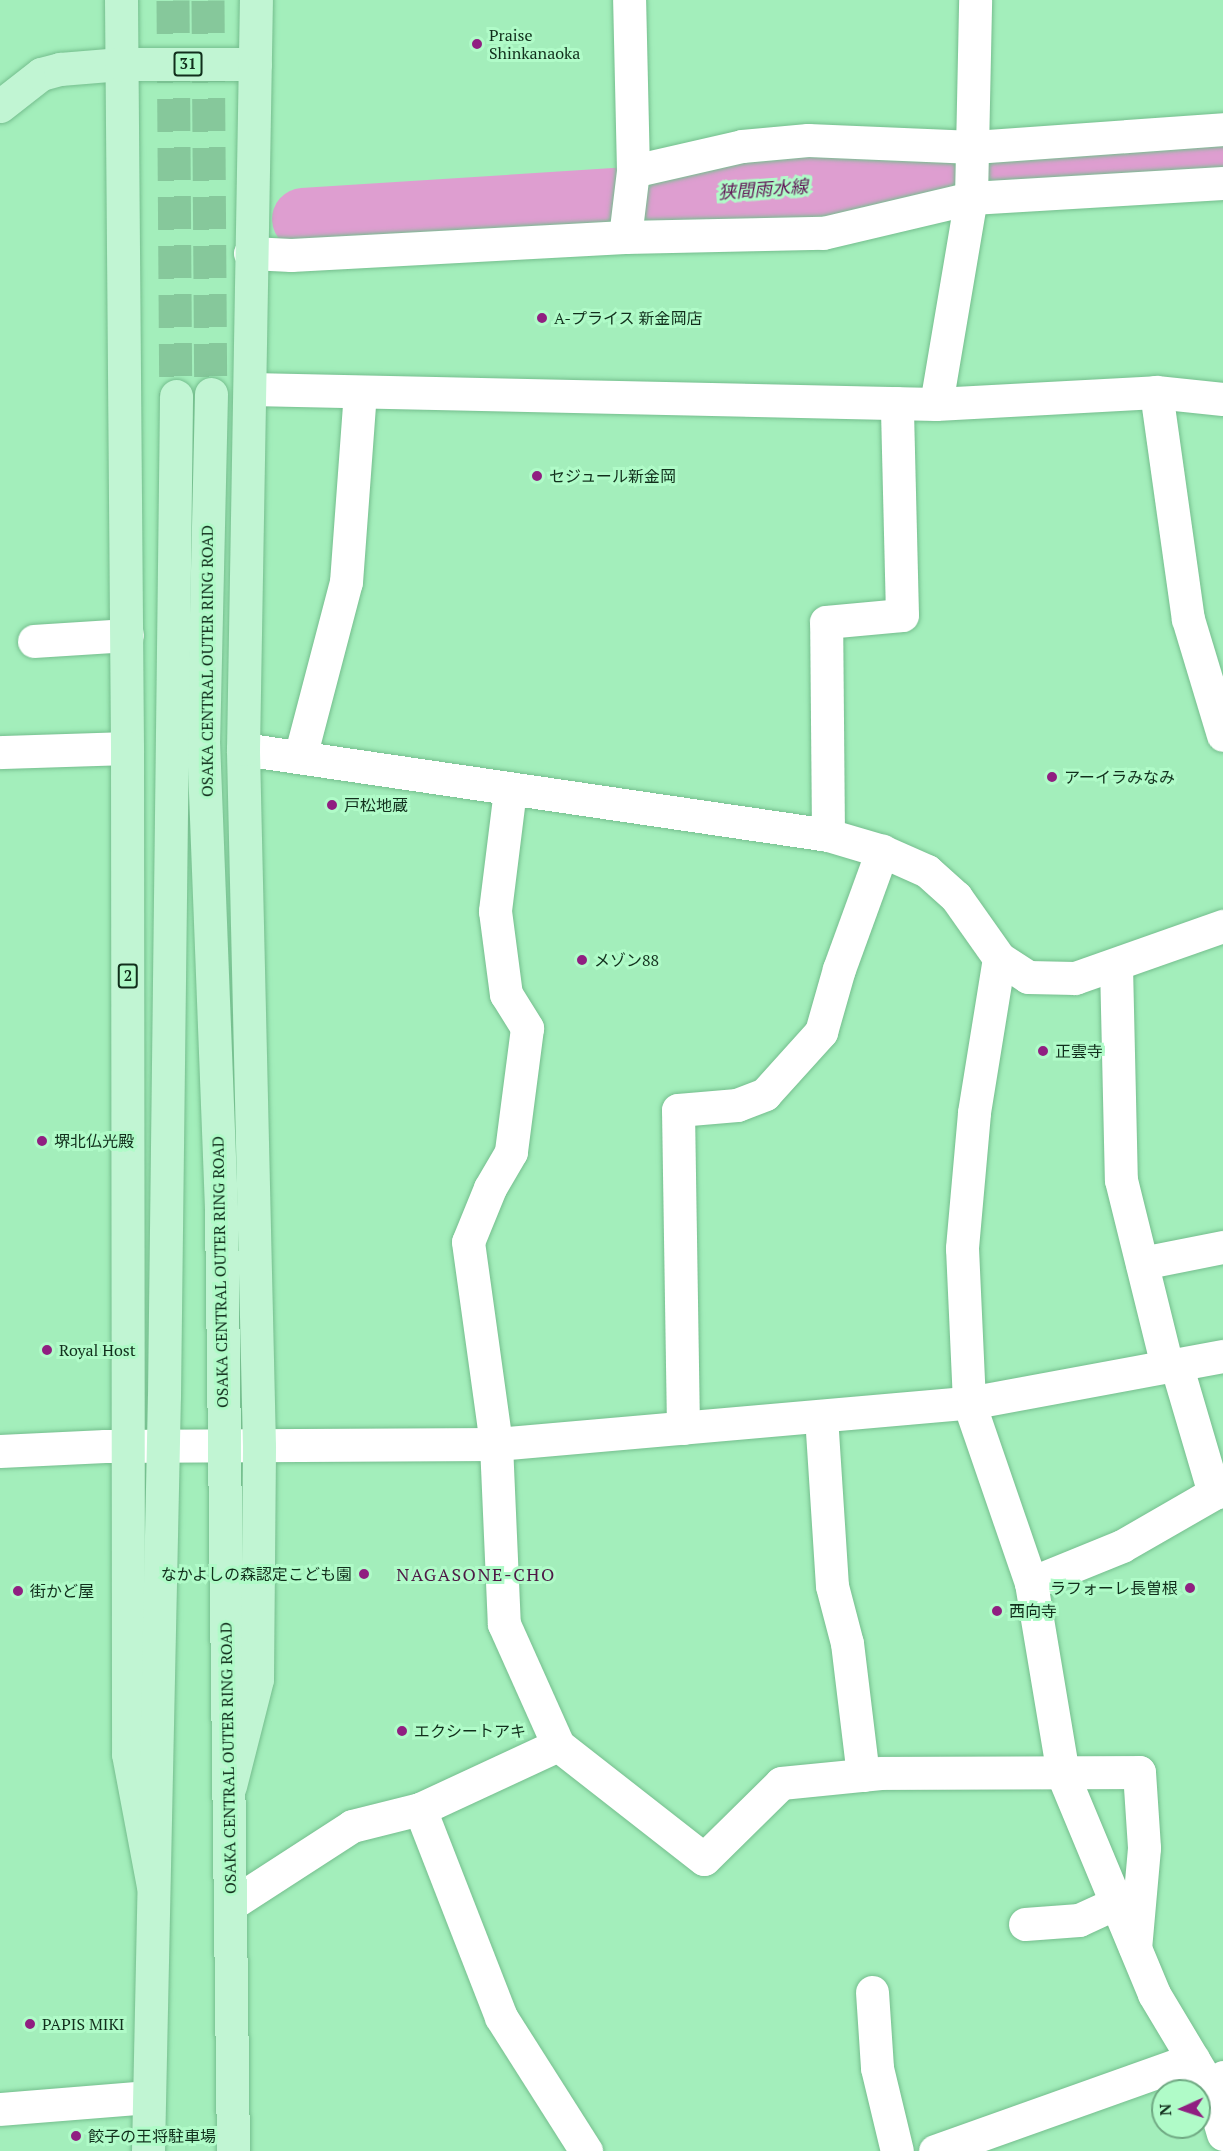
<!DOCTYPE html>
<html>
<head>
<meta charset="utf-8">
<style>
	body { margin:0 }
	#map { position:relative; width:1223px; height:2151px; overflow:hidden; background:#a3eebb; font-family:"PT Serif","Noto Sans JP",serif }
	div>[style] { position:absolute }
	.river>* { height:62px; margin:-31px; padding:0 31px; transform-origin:31px; border-radius:31px; background:#de9ed0 }
	.major-tunnel>* { height:33px; margin-top:-16.5px; transform-origin:0; background:repeating-linear-gradient(90deg,#86c89b 0 33px,transparent 0 49px) }
	.roads { filter:drop-shadow(0 0 2px #75be8e) drop-shadow(0 0 2px #75be8e) }
	.minor>* { height:33px; margin:-16.5px; padding:0 16.5px; transform-origin:16.5px; border-radius:16.5px; background:#fff }
	.major>* { height:33px; margin:-16.5px; padding:0 16.5px; transform-origin:16.5px; border-radius:16.5px; background:#c1f5d3 }
	.dots>* { width:16px; height:16px; translate:-50% -50%; box-sizing:border-box; border:3px solid #b0fbc8; border-radius:50% }
	span { translate:-50% -50%; white-space:nowrap; text-align:center; line-height:1.15; -webkit-text-stroke:6px #b0fbc8; paint-order:stroke }
	.shield-label span { padding:2px 4px; background:#b0fbc8; border:2px solid; border-radius:4px; -webkit-text-stroke-width:0 }
	.shield-label { font-size:15px; color:#112f1c; font-weight:700 }
	.poi-label { font-size:16px; color:#112f1c }
	.left { translate:0 -50%; text-align:left }
	.right { translate:-100% -50%; text-align:right }
	.street-label { font-size:16px; color:#112f1c }
	.water-label { font-size:18px; color:#601656; font-style:italic }
	.neighbourhood-label { font-size:18px; color:#4e1946; letter-spacing:1.5px }
	.north { position:absolute; left:1151px; top:2079px; width:60px; height:60px; box-sizing:border-box; background:#b0fbc8; border:2px solid #70a983; border-radius:50%; rotate:267deg; font-size:16px; font-weight:700; line-height:24px; text-align:center; color:#112f1c }
	.north::after { content:''; display:block; margin:auto; width:21px; height:27px; background:#901f81; clip-path:polygon(50% 0,100% 100%,50% 72%,0 100%) }
</style>
</head>
<body>
<div id="map">
	<div class="river">
		<div style="left:303px;top:219px;width:922px;rotate:-3.67deg"></div>
	</div>
	<div class="major-tunnel">
		<div style="left:173px;top:0;width:396px;rotate:89.6deg"></div>
		<div style="left:208px;top:0;width:394px;rotate:89.6deg"></div>
	</div>
	<div class="roads">
		<div class="minor">
			<div style="left:633px;top:171px;width:112px;rotate:-12.9deg"></div>
			<div style="left:742px;top:146px;width:66px;rotate:-5.2deg"></div>
			<div style="left:808px;top:140px;width:166px;rotate:2.4deg"></div>
			<div style="left:974px;top:147px;width:250px;rotate:-4.1deg"></div>
			<div style="left:625px;top:237px;width:198px;rotate:-1.2deg"></div>
			<div style="left:823px;top:233px;width:152px;rotate:-13.3deg"></div>
			<div style="left:971px;top:198px;width:252px;rotate:-3.4deg"></div>
			<div style="left:250px;top:253px;width:41px;rotate:2.8deg"></div>
			<div style="left:291px;top:255px;width:334px;rotate:-3.1deg"></div>
			<div style="left:625px;top:237px;width:66px;rotate:-83.1deg"></div>
			<div style="left:633px;top:171px;width:171px;rotate:-91.3deg"></div>
			<div style="left:251px;top:389px;width:685px;rotate:1.25deg"></div>
			<div style="left:936px;top:404px;width:220px;rotate:-3.1deg"></div>
			<div style="left:1156px;top:392px;width:67px;rotate:6deg"></div>
			<div style="left:1156px;top:392px;width:229px;rotate:82deg"></div>
			<div style="left:1188px;top:619px;width:121px;rotate:73.2deg"></div>
			<div style="left:936px;top:404px;width:209px;rotate:-80.4deg"></div>
			<div style="left:971px;top:198px;width:198px;rotate:-88.8deg"></div>
			<div style="left:34px;top:641px;width:93px;rotate:-3.7deg"></div>
			<div style="left:243px;top:749px;width:591px;rotate:8.36deg"></div>
			<div style="left:828px;top:835px;width:56px;rotate:16.5deg"></div>
			<div style="left:882px;top:851px;width:49px;rotate:24deg"></div>
			<div style="left:927px;top:871px;width:39px;rotate:42deg"></div>
			<div style="left:956px;top:897px;width:75px;rotate:54.8deg"></div>
			<div style="left:999px;top:958px;width:35px;rotate:33deg"></div>
			<div style="left:1028px;top:977px;width:47px;rotate:1.2deg"></div>
			<div style="left:1075px;top:978px;width:157px;rotate:-19.4deg"></div>
			<div style="left:0;top:752px;width:127px;rotate:-1.8deg"></div>
			<div style="left:300px;top:757px;width:181px;rotate:-75.3deg"></div>
			<div style="left:346px;top:582px;width:190px;rotate:-85.8deg"></div>
			<div style="left:510px;top:790px;width:122px;rotate:97.1deg"></div>
			<div style="left:495px;top:911px;width:84px;rotate:82.5deg"></div>
			<div style="left:506px;top:994px;width:40px;rotate:58deg"></div>
			<div style="left:527px;top:1028px;width:125px;rotate:97.4deg"></div>
			<div style="left:511px;top:1152px;width:42px;rotate:120.3deg"></div>
			<div style="left:490px;top:1188px;width:58px;rotate:112.2deg"></div>
			<div style="left:468px;top:1242px;width:204px;rotate:82.1deg"></div>
			<div style="left:496px;top:1444px;width:180px;rotate:87.5deg"></div>
			<div style="left:504px;top:1624px;width:133px;rotate:65.9deg"></div>
			<div style="left:828px;top:835px;width:213px;rotate:-90.5deg"></div>
			<div style="left:826px;top:622px;width:76px;rotate:-5.3deg"></div>
			<div style="left:902px;top:615px;width:212px;rotate:-91.4deg"></div>
			<div style="left:999px;top:958px;width:157px;rotate:99.2deg"></div>
			<div style="left:974px;top:1113px;width:136px;rotate:95.1deg"></div>
			<div style="left:962px;top:1248px;width:155px;rotate:87.4deg"></div>
			<div style="left:969px;top:1403px;width:190px;rotate:71deg"></div>
			<div style="left:1031px;top:1583px;width:195px;rotate:80.5deg"></div>
			<div style="left:1063px;top:1775px;width:237px;rotate:67.4deg"></div>
			<div style="left:1154px;top:1994px;width:107px;rotate:59.1deg"></div>
			<div style="left:1116px;top:965px;width:215px;rotate:88.7deg"></div>
			<div style="left:1121px;top:1180px;width:192px;rotate:76.1deg"></div>
			<div style="left:1142px;top:1263px;width:83px;rotate:-11.2deg"></div>
			<div style="left:1176px;top:1364px;width:134px;rotate:73.6deg"></div>
			<div style="left:821px;top:1416px;width:170px;rotate:86.3deg"></div>
			<div style="left:832px;top:1586px;width:59px;rotate:75.3deg"></div>
			<div style="left:847px;top:1643px;width:133px;rotate:83.1deg"></div>
			<div style="left:683px;top:1428px;width:318px;rotate:-90.9deg"></div>
			<div style="left:678px;top:1110px;width:59px;rotate:-4.8deg"></div>
			<div style="left:737px;top:1105px;width:30px;rotate:-21deg"></div>
			<div style="left:765px;top:1094px;width:84px;rotate:-47.9deg"></div>
			<div style="left:821px;top:1032px;width:66px;rotate:-74.1deg"></div>
			<div style="left:839px;top:969px;width:126px;rotate:-70deg"></div>
			<div style="left:0;top:1451px;width:105px;rotate:-2.7deg"></div>
			<div style="left:105px;top:1446px;width:391px;rotate:-0.3deg"></div>
			<div style="left:496px;top:1444px;width:475px;rotate:-5deg"></div>
			<div style="left:969px;top:1403px;width:258px;rotate:-10.5deg"></div>
			<div style="left:1031px;top:1583px;width:98px;rotate:-22.1deg"></div>
			<div style="left:1122px;top:1546px;width:106px;rotate:-29.9deg"></div>
			<div style="left:1214px;top:1493px;width:9px;rotate:-13deg"></div>
			<div style="left:420px;top:1809px;width:223px;rotate:68.7deg"></div>
			<div style="left:501px;top:2017px;width:159px;rotate:57.6deg"></div>
			<div style="left:230px;top:1905px;width:145px;rotate:-32.9deg"></div>
			<div style="left:352px;top:1826px;width:70px;rotate:-14deg"></div>
			<div style="left:420px;top:1809px;width:152px;rotate:-24.9deg"></div>
			<div style="left:558px;top:1745px;width:185px;rotate:38deg"></div>
			<div style="left:704px;top:1859px;width:108px;rotate:-44.6deg"></div>
			<div style="left:781px;top:1783px;width:100px;rotate:-5.7deg"></div>
			<div style="left:881px;top:1773px;width:258px;rotate:-0.2deg"></div>
			<div style="left:1139px;top:1772px;width:76px;rotate:86.2deg"></div>
			<div style="left:1144px;top:1848px;width:100px;rotate:95.1deg"></div>
			<div style="left:1025px;top:1924px;width:54px;rotate:-4.2deg"></div>
			<div style="left:1079px;top:1920px;width:41px;rotate:-24.7deg"></div>
			<div style="left:872px;top:1992px;width:76px;rotate:86.2deg"></div>
			<div style="left:877px;top:2068px;width:85px;rotate:76.5deg"></div>
			<div style="left:1223px;top:2077px;width:17px;rotate:147deg"></div>
			<div style="left:1209px;top:2086px;width:50px;rotate:73.7deg"></div>
			<div style="left:0;top:2109px;width:148px;rotate:-4.6deg"></div>
			<div style="left:935px;top:2151px;width:274px;rotate:-19.6deg"></div>
		</div>
		<div class="major">
			<div style="left:121px;top:0;width:748px;rotate:89.54deg"></div>
			<div style="left:127px;top:748px;width:1006px;rotate:89.94deg"></div>
			<div style="left:128px;top:1754px;width:134px;rotate:79.3deg"></div>
			<div style="left:0;top:106px;width:52px;rotate:-38deg"></div>
			<div style="left:41px;top:74px;width:20px;rotate:-15deg"></div>
			<div style="left:60px;top:69px;width:61px;rotate:-4.7deg"></div>
			<div style="left:121px;top:64px;width:134px"></div>
			<div style="left:211px;top:394px;width:346px;rotate:91.3deg"></div>
			<div style="left:203px;top:740px;width:470px;rotate:87.8deg"></div>
			<div style="left:221px;top:1210px;width:941px;rotate:89.27deg"></div>
			<div style="left:230px;top:1786px;width:110px;rotate:-75.8deg"></div>
			<div style="left:257px;top:1679px;width:233px;rotate:-89.5deg"></div>
			<div style="left:259px;top:1446px;width:697px;rotate:-91.32deg"></div>
			<div style="left:243px;top:749px;width:749px;rotate:-89.01deg"></div>
			<div style="left:148px;top:2151px;width:755px;rotate:-88.79deg"></div>
			<div style="left:164px;top:1396px;width:1000px;rotate:-89.31deg"></div>
		</div>
	</div>
	<div class="dots">
		<div style="left:477px;top:44px;background:#901f81"></div>
		<div style="left:542px;top:318px;background:#901f81"></div>
		<div style="left:537px;top:476px;background:#901f81"></div>
		<div style="left:1052px;top:777px;background:#901f81"></div>
		<div style="left:332px;top:805px;background:#901f81"></div>
		<div style="left:582px;top:960px;background:#901f81"></div>
		<div style="left:1043px;top:1051px;background:#901f81"></div>
		<div style="left:42px;top:1141px;background:#901f81"></div>
		<div style="left:47px;top:1350px;background:#901f81"></div>
		<div style="left:364px;top:1574px;background:#901f81"></div>
		<div style="left:1190px;top:1588px;background:#901f81"></div>
		<div style="left:18px;top:1591px;background:#901f81"></div>
		<div style="left:997px;top:1611px;background:#901f81"></div>
		<div style="left:402px;top:1731px;background:#901f81"></div>
		<div style="left:30px;top:2024px;background:#901f81"></div>
		<div style="left:76px;top:2136px;background:#901f81"></div>
	</div>
	<div class="shield-label">
		<span style="left:188px;top:64px">31</span>
		<span style="left:128px;top:976px">2</span>
	</div>
	<div class="poi-label">
		<span class="left" style="left:489px;top:44px">Praise<br>Shinkanaoka</span>
		<span class="left" style="left:554px;top:318px">A-プライス 新金岡店</span>
		<span class="left" style="left:549px;top:476px">セジュール新金岡</span>
		<span class="left" style="left:1064px;top:777px">アーイラみなみ</span>
		<span class="left" style="left:344px;top:805px">戸松地蔵</span>
		<span class="left" style="left:594px;top:960px">メゾン88</span>
		<span class="left" style="left:1055px;top:1051px">正雲寺</span>
		<span class="left" style="left:54px;top:1141px">堺北仏光殿</span>
		<span class="left" style="left:59px;top:1350px">Royal Host</span>
		<span class="right" style="left:352px;top:1574px">なかよしの森認定こども園</span>
		<span class="right" style="left:1178px;top:1588px">ラフォーレ長曽根</span>
		<span class="left" style="left:30px;top:1591px">街かど屋</span>
		<span class="left" style="left:1009px;top:1611px">西向寺</span>
		<span class="left" style="left:414px;top:1731px">エクシートアキ</span>
		<span class="left" style="left:42px;top:2024px">PAPIS MIKI</span>
		<span class="left" style="left:88px;top:2136px">餃子の王将駐車場</span>
	</div>
	<div class="street-label">
		<span style="left:207px;top:661px;rotate:-90deg">OSAKA CENTRAL OUTER RING ROAD</span>
		<span style="left:220px;top:1272px;rotate:-91deg">OSAKA CENTRAL OUTER RING ROAD</span>
		<span style="left:228px;top:1758px;rotate:-91deg">OSAKA CENTRAL OUTER RING ROAD</span>
	</div>
	<div class="water-label">
		<span style="left:763px;top:189px;rotate:-4deg">狭間雨水線</span>
	</div>
	<div class="neighbourhood-label">
		<span style="left:476px;top:1574px">NAGASONE-CHO</span>
	</div>
	<div class="north">N</div>
</div>
</body>
</html>
